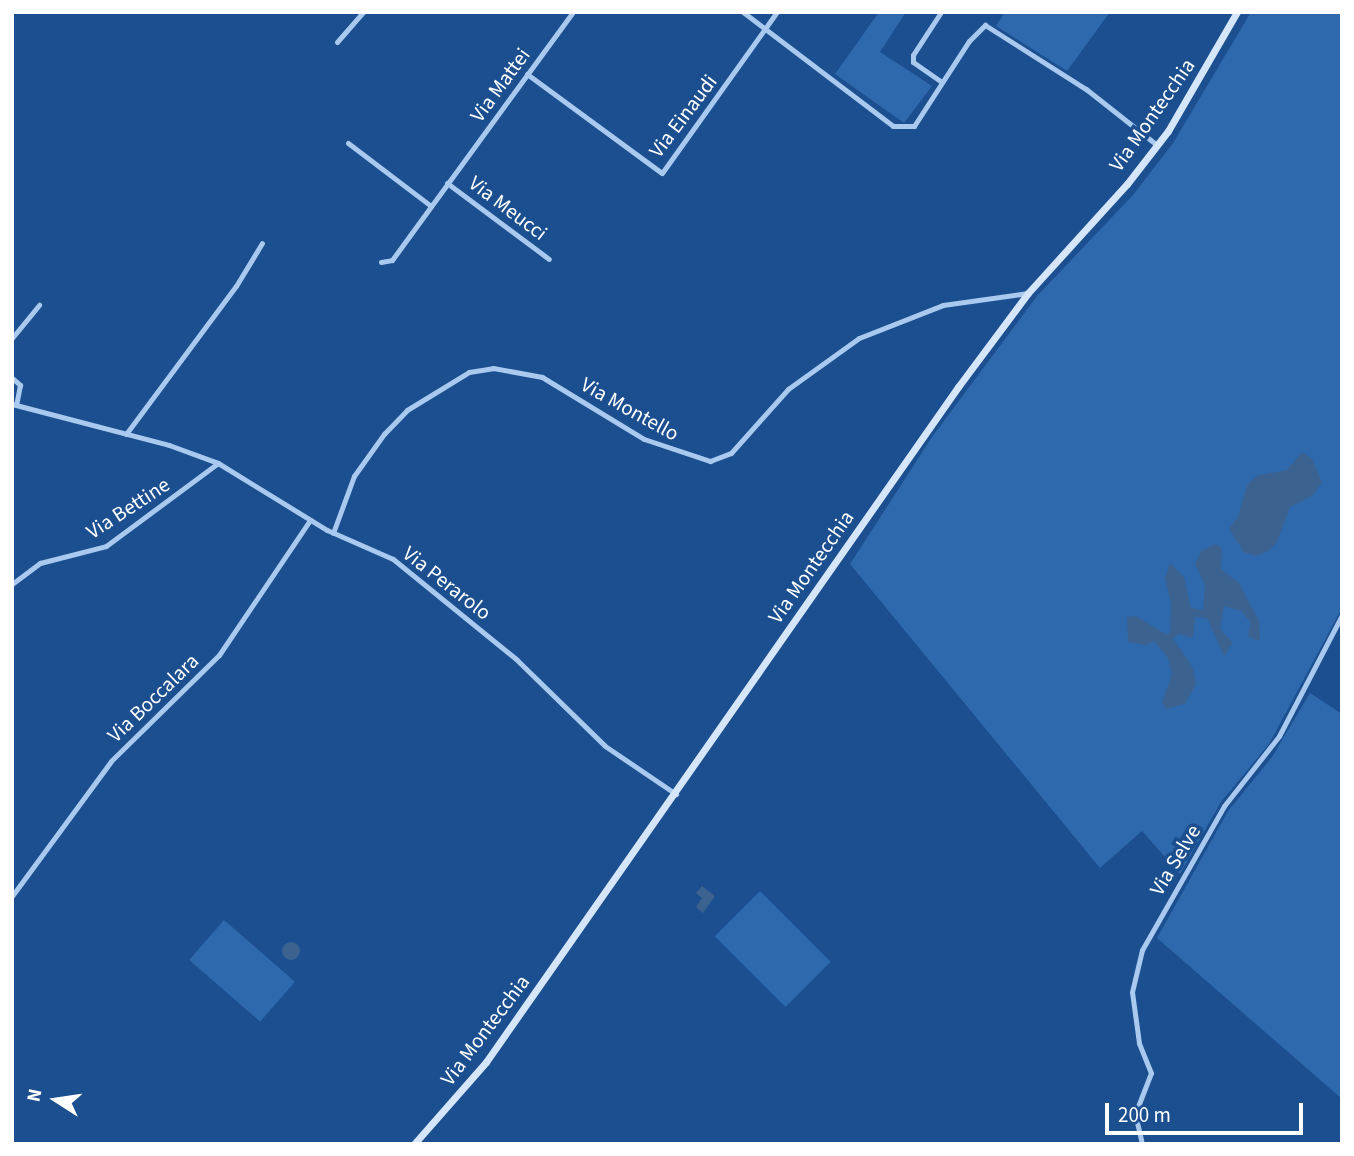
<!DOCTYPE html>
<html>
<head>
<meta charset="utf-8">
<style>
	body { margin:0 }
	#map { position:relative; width:1354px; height:1156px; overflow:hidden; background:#1b4f8f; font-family:"Source Sans 3",sans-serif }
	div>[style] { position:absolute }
	.green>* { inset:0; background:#2e69ad; transform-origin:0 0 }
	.water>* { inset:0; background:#3c6290 }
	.round { border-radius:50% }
	.street>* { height:5px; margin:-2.5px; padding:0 2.5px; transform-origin:2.5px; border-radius:2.5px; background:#a9c9ee }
	.secondary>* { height:7px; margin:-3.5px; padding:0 3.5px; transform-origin:3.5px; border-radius:3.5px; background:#d6e6fa }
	span { translate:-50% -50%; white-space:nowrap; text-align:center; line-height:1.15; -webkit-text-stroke:7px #1b4f8f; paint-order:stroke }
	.street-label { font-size:21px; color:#fff }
	.frame { position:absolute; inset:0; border:14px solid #fff; pointer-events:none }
	.north { position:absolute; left:21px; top:1065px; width:70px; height:70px; -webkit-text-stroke:5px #1b4f8f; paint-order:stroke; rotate:282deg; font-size:19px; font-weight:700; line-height:28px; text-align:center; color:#fff }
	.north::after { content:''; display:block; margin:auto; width:24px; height:32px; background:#fff; clip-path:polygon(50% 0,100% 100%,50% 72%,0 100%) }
	.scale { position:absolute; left:1105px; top:1103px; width:198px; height:32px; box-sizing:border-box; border:4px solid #fff; border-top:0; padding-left:9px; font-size:21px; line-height:24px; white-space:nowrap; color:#fff; -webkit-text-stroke:5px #1b4f8f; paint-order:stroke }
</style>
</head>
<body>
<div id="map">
	<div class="green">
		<div style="clip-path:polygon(879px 12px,906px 12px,880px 52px,932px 86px,904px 123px,835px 74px)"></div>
		<div style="clip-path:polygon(1005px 12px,1110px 12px,1067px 71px,996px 26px)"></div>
		<div style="clip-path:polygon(1251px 12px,1342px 12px,1342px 608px,1269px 744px,1221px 802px,1180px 874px,1142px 831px,1100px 868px,850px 564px,932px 437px,1037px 296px,1133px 195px,1173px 143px)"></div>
		<div style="clip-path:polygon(1310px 693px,1342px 714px,1342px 1099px,1157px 938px,1228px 811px,1272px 757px)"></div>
		<div style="left:760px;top:891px;width:100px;height:64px;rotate:45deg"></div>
		<div style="left:224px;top:920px;width:94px;height:53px;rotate:41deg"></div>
	</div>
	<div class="water">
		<div style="clip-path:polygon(1302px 452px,1312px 459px,1322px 483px,1312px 496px,1290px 507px,1277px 542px,1268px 551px,1256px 556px,1244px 552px,1229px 529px,1238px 517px,1247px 486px,1256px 476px,1287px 470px)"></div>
		<div style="clip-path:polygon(1216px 544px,1222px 549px,1221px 569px,1239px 583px,1259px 621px,1260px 641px,1248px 637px,1251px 622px,1241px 611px,1224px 606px,1220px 629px,1233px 643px,1224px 656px,1207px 618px,1195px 617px,1193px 638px,1179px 634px,1173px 638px,1193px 668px,1196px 684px,1185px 704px,1166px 709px,1162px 702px,1172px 675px,1168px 658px,1154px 641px,1146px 645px,1128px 642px,1127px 617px,1136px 616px,1167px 635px,1170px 633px,1171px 603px,1165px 578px,1170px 563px,1184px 577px,1191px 608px,1203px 610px,1205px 585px,1195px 564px,1201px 551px)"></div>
		<div style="clip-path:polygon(702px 886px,715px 896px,703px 913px,696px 907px,702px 898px,696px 893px)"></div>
		<div class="round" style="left:282px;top:942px;width:18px;height:18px"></div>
	</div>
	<div class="street">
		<div style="left:743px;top:12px;width:188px;rotate:37.2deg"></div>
		<div style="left:893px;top:126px;width:21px"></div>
		<div style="left:914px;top:126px;width:101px;rotate:-57.1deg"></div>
		<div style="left:969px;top:41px;width:23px;rotate:-45deg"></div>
		<div style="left:985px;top:25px;width:120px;rotate:32.4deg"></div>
		<div style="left:1086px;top:89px;width:90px;rotate:38.3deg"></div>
		<div style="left:941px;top:12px;width:51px;rotate:123.1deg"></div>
		<div style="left:913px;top:55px;width:7px;rotate:90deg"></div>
		<div style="left:913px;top:62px;width:35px;rotate:35deg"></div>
		<div style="left:337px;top:42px;width:40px;rotate:-49deg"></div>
		<div style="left:527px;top:74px;width:167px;rotate:36.3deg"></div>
		<div style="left:662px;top:173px;width:198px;rotate:-54.5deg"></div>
		<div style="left:348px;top:143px;width:104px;rotate:37.2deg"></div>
		<div style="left:447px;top:183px;width:127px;rotate:36.7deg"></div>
		<div style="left:381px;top:262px;width:11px;rotate:-10deg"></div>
		<div style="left:392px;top:260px;width:307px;rotate:-53.9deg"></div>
		<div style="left:12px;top:338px;width:43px;rotate:-50.7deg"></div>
		<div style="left:12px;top:378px;width:11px;rotate:41deg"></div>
		<div style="left:20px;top:385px;width:20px;rotate:101deg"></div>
		<div style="left:12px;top:404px;width:162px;rotate:14.6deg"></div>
		<div style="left:169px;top:445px;width:52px;rotate:20.2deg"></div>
		<div style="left:218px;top:463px;width:128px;rotate:31.6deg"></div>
		<div style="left:327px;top:530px;width:72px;rotate:23.7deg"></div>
		<div style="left:393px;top:559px;width:159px;rotate:39.1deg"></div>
		<div style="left:516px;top:659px;width:124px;rotate:44.3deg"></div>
		<div style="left:605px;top:746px;width:86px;rotate:34.1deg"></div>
		<div style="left:126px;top:434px;width:184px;rotate:-53.4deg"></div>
		<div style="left:236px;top:286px;width:50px;rotate:-58.8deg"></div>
		<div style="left:333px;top:533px;width:61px;rotate:-69.8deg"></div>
		<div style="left:354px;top:476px;width:52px;rotate:-54.5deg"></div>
		<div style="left:384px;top:434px;width:33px;rotate:-46deg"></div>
		<div style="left:407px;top:410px;width:73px;rotate:-31.5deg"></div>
		<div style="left:469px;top:372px;width:24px;rotate:-9deg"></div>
		<div style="left:493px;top:368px;width:50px;rotate:10.4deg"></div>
		<div style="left:542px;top:377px;width:119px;rotate:31.3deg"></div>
		<div style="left:644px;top:439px;width:70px;rotate:18.4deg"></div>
		<div style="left:710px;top:461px;width:22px;rotate:-21deg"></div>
		<div style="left:731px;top:453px;width:86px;rotate:-48.3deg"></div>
		<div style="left:788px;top:389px;width:87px;rotate:-35.7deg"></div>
		<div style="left:859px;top:338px;width:90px;rotate:-21.4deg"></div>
		<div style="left:943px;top:305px;width:86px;rotate:-8deg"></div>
		<div style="left:12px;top:584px;width:35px;rotate:-37deg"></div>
		<div style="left:40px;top:563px;width:68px;rotate:-14.4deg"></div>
		<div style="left:106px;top:546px;width:139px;rotate:-36.5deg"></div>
		<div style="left:12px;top:896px;width:167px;rotate:-53.7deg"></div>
		<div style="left:111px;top:761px;width:151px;rotate:-44.5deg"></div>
		<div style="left:219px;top:655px;width:163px;rotate:-56deg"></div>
		<div style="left:1142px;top:1144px;width:31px;rotate:-103deg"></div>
		<div style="left:1135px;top:1114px;width:44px;rotate:-68.7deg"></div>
		<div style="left:1151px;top:1073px;width:32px;rotate:-112deg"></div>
		<div style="left:1139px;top:1043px;width:51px;rotate:-97.8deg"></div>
		<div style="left:1132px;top:992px;width:43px;rotate:-76.6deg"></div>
		<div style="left:1142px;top:950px;width:166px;rotate:-60.3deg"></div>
		<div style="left:1224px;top:806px;width:89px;rotate:-51.8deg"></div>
		<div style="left:1279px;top:736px;width:136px;rotate:-62.5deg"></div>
	</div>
	<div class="secondary">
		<div style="left:414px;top:1144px;width:109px;rotate:-48.7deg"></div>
		<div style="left:486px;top:1062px;width:824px;rotate:-55.04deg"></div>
		<div style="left:958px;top:387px;width:117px;rotate:-53.3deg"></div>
		<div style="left:1028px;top:293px;width:147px;rotate:-47.8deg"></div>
		<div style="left:1127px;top:184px;width:67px;rotate:-52.3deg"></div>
		<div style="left:1168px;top:131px;width:138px;rotate:-59.9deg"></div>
	</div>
	<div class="street-label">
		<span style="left:500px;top:85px;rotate:-54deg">Via Mattei</span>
		<span style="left:1152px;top:115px;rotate:-55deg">Via Montecchia</span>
		<span style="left:683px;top:116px;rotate:-53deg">Via Einaudi</span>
		<span style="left:508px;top:208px;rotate:37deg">Via Meucci</span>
		<span style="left:630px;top:409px;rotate:29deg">Via Montello</span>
		<span style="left:128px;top:508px;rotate:-33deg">Via Bettine</span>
		<span style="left:811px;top:567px;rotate:-55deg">Via Montecchia</span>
		<span style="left:447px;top:583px;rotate:38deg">Via Perarolo</span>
		<span style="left:153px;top:698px;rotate:-44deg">Via Boccalara</span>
		<span style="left:1175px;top:860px;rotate:-59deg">Via Selve</span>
		<span style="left:485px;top:1030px;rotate:-53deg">Via Montecchia</span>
	</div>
	<div class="frame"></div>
	<div class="north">N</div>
	<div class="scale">200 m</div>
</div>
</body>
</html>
